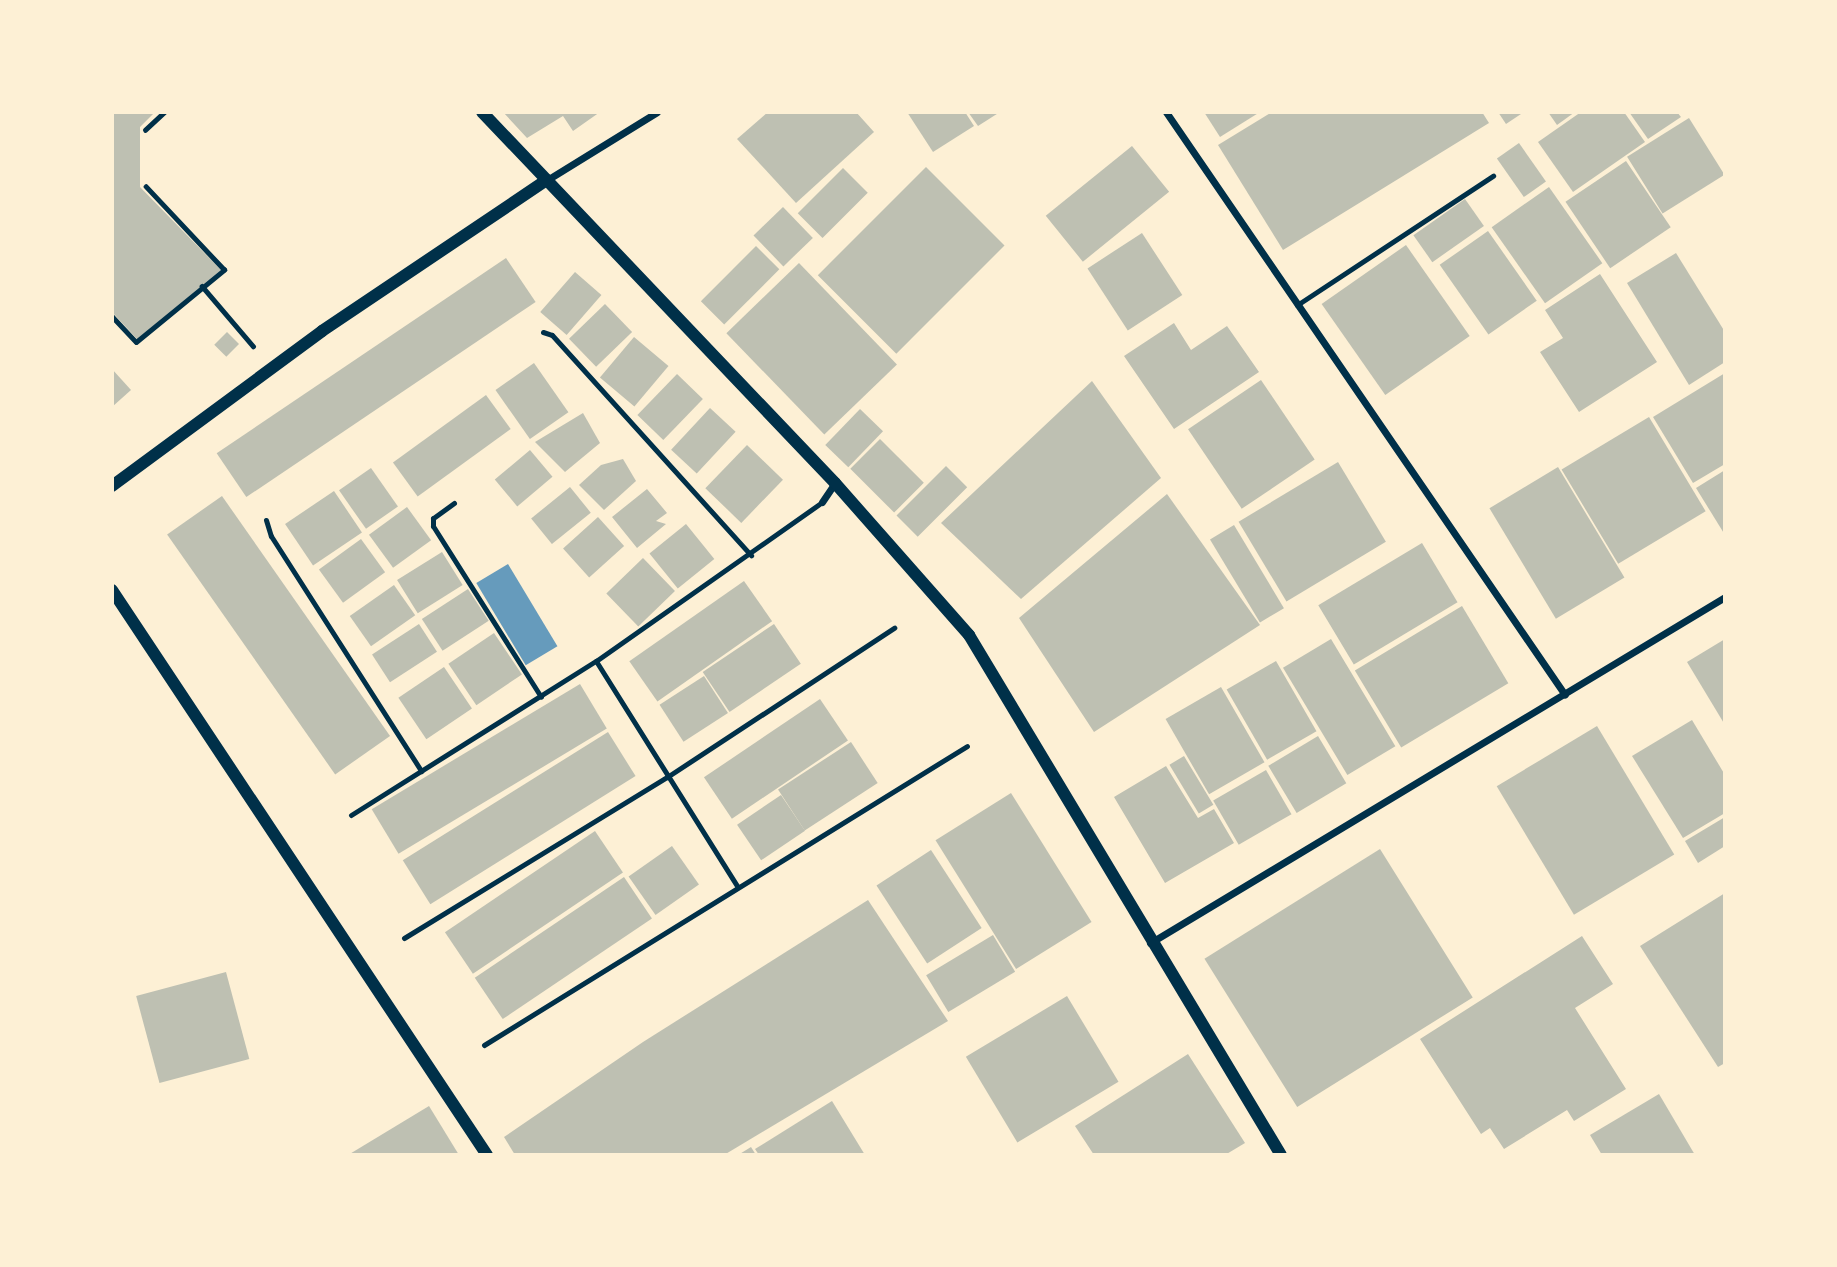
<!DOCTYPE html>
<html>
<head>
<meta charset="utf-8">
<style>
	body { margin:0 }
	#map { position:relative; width:1837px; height:1267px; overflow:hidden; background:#fdf0d5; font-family:"PT Sans",sans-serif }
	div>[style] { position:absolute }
	.water>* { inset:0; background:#669bbc; transform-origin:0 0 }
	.building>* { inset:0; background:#bec0b2; transform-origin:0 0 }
	.path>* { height:4.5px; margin:-2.25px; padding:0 2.25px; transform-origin:2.25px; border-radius:2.25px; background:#003049 }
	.service>* { height:5px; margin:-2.5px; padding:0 2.5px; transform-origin:2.5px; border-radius:2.5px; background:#003049 }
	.minor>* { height:7px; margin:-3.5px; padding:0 3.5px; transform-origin:3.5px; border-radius:3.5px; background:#003049 }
	.tertiary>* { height:12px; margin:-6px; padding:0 6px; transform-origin:6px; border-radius:6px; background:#003049 }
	span { translate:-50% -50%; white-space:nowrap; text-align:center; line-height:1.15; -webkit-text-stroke:6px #fdf0d5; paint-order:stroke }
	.frame { position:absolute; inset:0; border:114px solid #fdf0d5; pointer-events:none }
</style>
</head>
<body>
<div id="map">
	<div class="water">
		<div style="left:508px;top:564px;width:96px;height:37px;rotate:59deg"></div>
	</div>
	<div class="building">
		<div style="clip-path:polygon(112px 112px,155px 112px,140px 127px,140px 187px,221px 270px,137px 339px,112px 312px)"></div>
		<div style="clip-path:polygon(503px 112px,600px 112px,573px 131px,563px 116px,527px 138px)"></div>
		<div style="clip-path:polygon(768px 112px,856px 112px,874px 132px,796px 203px,737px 139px)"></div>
		<div style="clip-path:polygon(907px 112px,965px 112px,974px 126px,933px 152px)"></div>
		<div style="clip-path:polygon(968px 112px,1000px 112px,978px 126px)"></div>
		<div style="clip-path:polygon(1204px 112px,1260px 112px,1220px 137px)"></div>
		<div style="clip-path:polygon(1272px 112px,1482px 112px,1489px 123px,1283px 250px,1218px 145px)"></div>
		<div style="clip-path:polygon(1498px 112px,1524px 112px,1506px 124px)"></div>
		<div style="clip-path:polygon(1548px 112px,1575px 112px,1557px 125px)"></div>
		<div style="clip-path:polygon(1581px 112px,1624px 112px,1645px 142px,1573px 192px,1538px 142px)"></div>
		<div style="clip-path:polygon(1629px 112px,1677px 112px,1681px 117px,1648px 139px)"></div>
		<div style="left:1689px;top:118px;width:67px;height:73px;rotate:58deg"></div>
		<div style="left:1519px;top:143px;width:47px;height:27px;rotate:55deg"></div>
		<div style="left:1132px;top:146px;width:59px;height:111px;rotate:51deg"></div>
		<div style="left:1626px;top:161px;width:80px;height:73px;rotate:56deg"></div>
		<div style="left:926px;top:167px;width:111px;height:153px;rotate:45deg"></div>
		<div style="left:843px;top:168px;width:35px;height:64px;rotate:45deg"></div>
		<div style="left:1549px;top:187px;width:93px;height:70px;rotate:55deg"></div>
		<div style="left:1465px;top:199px;width:33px;height:63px;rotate:55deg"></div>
		<div style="left:783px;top:207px;width:43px;height:41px;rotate:46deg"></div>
		<div style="left:1488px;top:231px;width:85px;height:59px;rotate:55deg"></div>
		<div style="left:1142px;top:233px;width:74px;height:65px;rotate:57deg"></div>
		<div style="left:1406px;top:245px;width:111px;height:103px;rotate:55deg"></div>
		<div style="left:756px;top:246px;width:33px;height:78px;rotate:45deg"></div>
		<div style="clip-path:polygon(1676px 253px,1725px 332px,1725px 362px,1689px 385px,1627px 283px)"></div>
		<div style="left:506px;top:258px;width:53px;height:349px;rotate:56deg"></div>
		<div style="left:799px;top:263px;width:141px;height:101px;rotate:46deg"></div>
		<div style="left:575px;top:272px;width:35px;height:53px;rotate:41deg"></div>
		<div style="clip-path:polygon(1600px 274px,1657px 362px,1579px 412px,1540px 352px,1563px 338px,1545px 310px)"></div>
		<div style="left:605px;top:304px;width:39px;height:50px;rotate:46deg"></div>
		<div style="clip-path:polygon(1174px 323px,1191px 350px,1227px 326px,1259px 372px,1174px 429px,1124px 356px)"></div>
		<div style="left:227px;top:332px;width:17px;height:18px;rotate:45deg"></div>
		<div style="left:634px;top:337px;width:45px;height:53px;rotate:40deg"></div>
		<div style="left:534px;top:363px;width:60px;height:47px;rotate:55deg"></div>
		<div style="clip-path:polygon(112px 369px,131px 390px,112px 407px)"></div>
		<div style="clip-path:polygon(1725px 373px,1725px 464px,1693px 483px,1653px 417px)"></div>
		<div style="left:677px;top:374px;width:36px;height:57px;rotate:44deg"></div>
		<div style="left:1261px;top:380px;width:96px;height:88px;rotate:56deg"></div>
		<div style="clip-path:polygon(1092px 381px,1161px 478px,1021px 599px,941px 523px)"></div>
		<div style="left:486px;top:395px;width:42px;height:115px;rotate:54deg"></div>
		<div style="left:710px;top:408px;width:35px;height:57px;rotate:43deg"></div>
		<div style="left:860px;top:409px;width:32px;height:50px;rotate:44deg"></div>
		<div style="clip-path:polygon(583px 413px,600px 443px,565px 472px,535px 442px)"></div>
		<div style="left:1649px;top:417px;width:110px;height:102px;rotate:59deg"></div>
		<div style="left:880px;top:439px;width:62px;height:42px;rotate:45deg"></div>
		<div style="left:747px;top:445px;width:50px;height:60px;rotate:44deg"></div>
		<div style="left:530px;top:450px;width:35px;height:46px;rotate:50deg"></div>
		<div style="clip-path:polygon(623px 459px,636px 481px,604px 510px,579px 485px,601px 465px)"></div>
		<div style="left:1338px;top:462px;width:93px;height:116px;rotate:59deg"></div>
		<div style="left:946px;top:466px;width:30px;height:70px;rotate:45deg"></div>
		<div style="left:1558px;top:467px;width:129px;height:80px;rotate:59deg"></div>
		<div style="left:371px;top:468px;width:47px;height:39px;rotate:55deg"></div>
		<div style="clip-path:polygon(1725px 470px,1725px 535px,1696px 488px)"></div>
		<div style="left:570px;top:487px;width:33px;height:50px;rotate:51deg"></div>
		<div style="clip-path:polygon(647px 489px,667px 513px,656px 521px,666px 524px,637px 548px,612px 517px)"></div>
		<div style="left:334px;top:491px;width:50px;height:59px;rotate:56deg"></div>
		<div style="clip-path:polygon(1167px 494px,1260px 625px,1094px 732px,1019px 618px)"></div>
		<div style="left:222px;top:496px;width:293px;height:67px;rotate:55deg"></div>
		<div style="left:407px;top:507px;width:41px;height:47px;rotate:54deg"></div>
		<div style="left:598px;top:517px;width:39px;height:47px;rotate:48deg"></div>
		<div style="left:686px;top:524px;width:45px;height:47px;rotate:51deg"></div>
		<div style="left:1234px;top:525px;width:97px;height:28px;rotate:59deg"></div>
		<div style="left:361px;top:539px;width:41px;height:52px;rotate:54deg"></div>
		<div style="left:1422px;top:543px;width:69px;height:121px;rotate:59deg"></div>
		<div style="left:442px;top:552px;width:39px;height:53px;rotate:58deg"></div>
		<div style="left:643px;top:558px;width:46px;height:51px;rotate:46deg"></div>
		<div style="left:744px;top:581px;width:49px;height:140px;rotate:55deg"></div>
		<div style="left:394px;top:585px;width:37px;height:54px;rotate:55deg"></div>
		<div style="left:468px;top:589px;width:38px;height:55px;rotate:57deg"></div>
		<div style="left:1462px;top:606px;width:90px;height:125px;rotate:59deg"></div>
		<div style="left:419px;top:624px;width:33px;height:56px;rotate:57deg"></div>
		<div style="left:774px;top:624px;width:48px;height:86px;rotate:56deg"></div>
		<div style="left:494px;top:633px;width:50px;height:55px;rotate:56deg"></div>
		<div style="left:1331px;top:639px;width:125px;height:56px;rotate:59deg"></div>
		<div style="clip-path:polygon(1725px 639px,1725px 725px,1687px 662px)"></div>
		<div style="left:1276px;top:661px;width:81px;height:57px;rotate:60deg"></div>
		<div style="left:444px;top:667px;width:50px;height:55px;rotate:56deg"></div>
		<div style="left:704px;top:676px;width:44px;height:53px;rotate:57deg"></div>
		<div style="left:580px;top:684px;width:52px;height:243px;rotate:59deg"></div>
		<div style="left:1221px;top:687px;width:87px;height:64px;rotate:60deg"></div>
		<div style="left:820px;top:699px;width:50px;height:140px;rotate:56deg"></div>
		<div style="clip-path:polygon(1692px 720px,1725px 775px,1725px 813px,1683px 838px,1632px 756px)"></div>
		<div style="left:1597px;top:726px;width:150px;height:117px;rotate:59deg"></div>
		<div style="left:608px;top:732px;width:52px;height:242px;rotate:58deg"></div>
		<div style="left:1318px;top:736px;width:55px;height:58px;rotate:59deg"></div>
		<div style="left:851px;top:742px;width:49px;height:87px;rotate:57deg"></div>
		<div style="left:1184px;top:756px;width:57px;height:17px;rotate:59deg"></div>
		<div style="clip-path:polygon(1166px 766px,1198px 818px,1214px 809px,1234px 843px,1165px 883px,1114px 797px)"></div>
		<div style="left:1266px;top:770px;width:51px;height:61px;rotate:60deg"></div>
		<div style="left:1011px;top:793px;width:152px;height:89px;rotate:58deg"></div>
		<div style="left:781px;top:795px;width:43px;height:53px;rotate:56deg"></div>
		<div style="clip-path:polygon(1725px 817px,1725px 846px,1698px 863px,1685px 841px)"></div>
		<div style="left:595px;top:831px;width:50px;height:181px;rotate:56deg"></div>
		<div style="left:672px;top:846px;width:47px;height:53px;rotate:55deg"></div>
		<div style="left:1380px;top:849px;width:175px;height:207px;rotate:58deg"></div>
		<div style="left:931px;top:850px;width:93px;height:65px;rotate:57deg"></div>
		<div style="left:624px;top:877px;width:50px;height:180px;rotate:56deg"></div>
		<div style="clip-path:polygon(1725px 893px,1725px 1063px,1718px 1067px,1640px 946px)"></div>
		<div style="clip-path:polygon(868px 900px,948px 1021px,724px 1155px,515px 1155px,504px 1137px,643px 1042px)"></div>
		<div style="left:993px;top:935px;width:43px;height:78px;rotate:59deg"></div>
		<div style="clip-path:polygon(1582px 936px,1613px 984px,1575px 1008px,1626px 1089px,1574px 1121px,1567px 1110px,1504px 1149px,1490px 1128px,1481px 1134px,1420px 1039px)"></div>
		<div style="left:226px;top:972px;width:90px;height:93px;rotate:75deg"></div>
		<div style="left:1067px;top:996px;width:100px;height:118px;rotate:59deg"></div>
		<div style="clip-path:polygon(1188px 1054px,1245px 1143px,1225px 1155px,1094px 1155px,1075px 1126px)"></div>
		<div style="clip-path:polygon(1659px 1094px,1695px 1155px,1602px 1155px,1590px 1135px)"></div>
		<div style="clip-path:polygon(832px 1101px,865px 1155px,759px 1155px,755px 1149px)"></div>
		<div style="clip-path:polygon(429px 1106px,459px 1155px,348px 1155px)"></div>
		<div style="clip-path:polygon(751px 1147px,756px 1155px,738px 1155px)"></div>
	</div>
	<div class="path">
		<div style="left:145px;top:130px;width:26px;rotate:-43deg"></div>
		<div style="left:202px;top:286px;width:79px;rotate:49.6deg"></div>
		<div style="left:112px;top:316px;width:35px;rotate:47deg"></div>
		<div style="left:136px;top:342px;width:114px;rotate:-39.3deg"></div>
		<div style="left:224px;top:270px;width:114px;rotate:-133.2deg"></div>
	</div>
	<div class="service">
		<div style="left:1297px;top:305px;width:235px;rotate:-33.4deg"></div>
		<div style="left:543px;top:332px;width:9px;rotate:18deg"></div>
		<div style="left:552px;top:335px;width:297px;rotate:47.9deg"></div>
		<div style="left:454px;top:503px;width:26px;rotate:144deg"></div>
		<div style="left:433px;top:518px;width:8px;rotate:90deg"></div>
		<div style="left:433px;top:526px;width:202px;rotate:57.7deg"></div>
		<div style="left:266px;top:520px;width:17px;rotate:73deg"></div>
		<div style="left:271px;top:536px;width:279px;rotate:57.4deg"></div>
		<div style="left:596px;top:661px;width:266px;rotate:57.9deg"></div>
		<div style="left:351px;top:815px;width:289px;rotate:-32.2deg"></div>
		<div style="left:596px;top:661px;width:276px;rotate:-35.1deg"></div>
		<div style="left:404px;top:938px;width:308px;rotate:-31.5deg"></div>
		<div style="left:667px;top:777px;width:272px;rotate:-33.3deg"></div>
		<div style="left:484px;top:1045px;width:568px;rotate:-31.76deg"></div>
	</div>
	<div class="minor">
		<div style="left:1166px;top:112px;width:706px;rotate:55.61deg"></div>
		<div style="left:547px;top:180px;width:129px;rotate:-31.7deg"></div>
		<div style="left:822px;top:502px;width:23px;rotate:-56deg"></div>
		<div style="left:1150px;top:943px;width:671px;rotate:-31.04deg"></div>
	</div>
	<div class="tertiary">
		<div style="left:482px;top:112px;width:512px;rotate:46.42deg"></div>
		<div style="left:835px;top:483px;width:203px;rotate:48.6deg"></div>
		<div style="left:969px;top:635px;width:606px;rotate:59.04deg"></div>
		<div style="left:112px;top:486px;width:261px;rotate:-36.4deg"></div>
		<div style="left:322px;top:331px;width:271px;rotate:-33.9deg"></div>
		<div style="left:112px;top:590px;width:678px;rotate:56.43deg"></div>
	</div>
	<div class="frame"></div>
</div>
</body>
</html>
